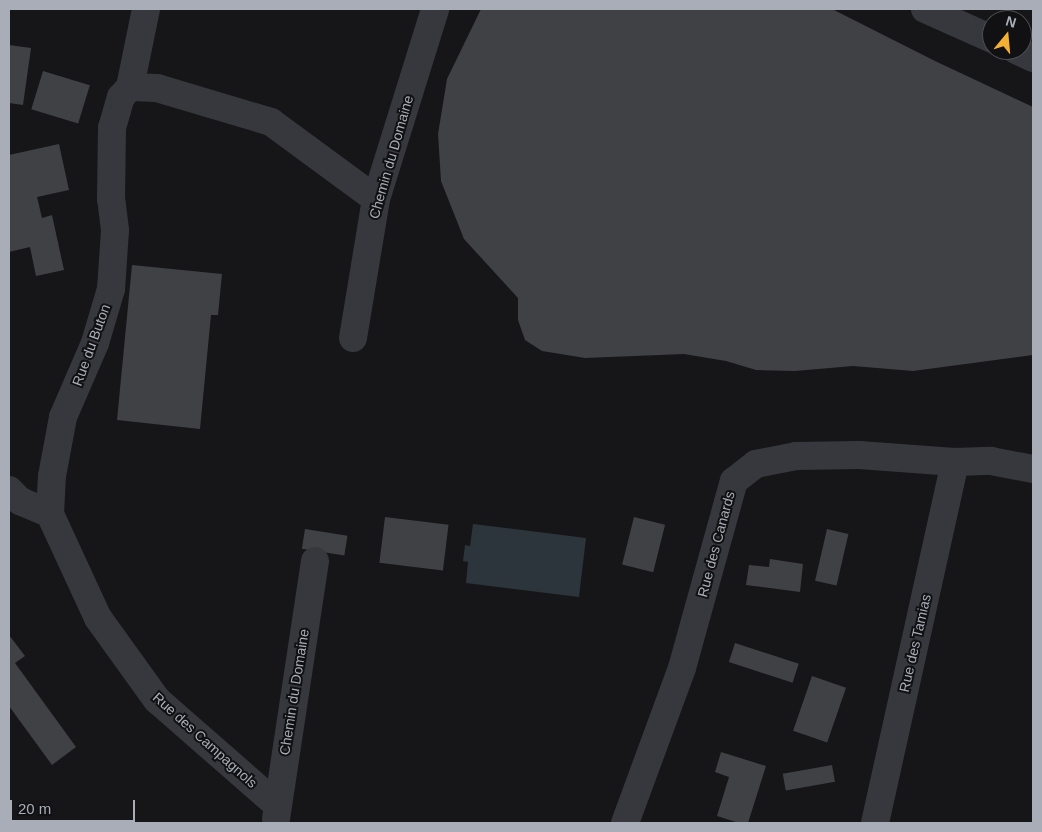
<!DOCTYPE html>
<html>
<head>
<meta charset="utf-8">
<style>
	body { margin:0 }
	#map { position:relative; width:1042px; height:832px; overflow:hidden; background:#161618; font-family:Arial,sans-serif }
	div>[style] { position:absolute }
	.water>* { inset:0; background:#2c353c }
	.building>* { inset:0; background:#404145; transform-origin:0 0 }
	.street>* { height:28px; margin:-14px; padding:0 14px; transform-origin:14px; border-radius:14px; background:#37383d }
	span { translate:-50% -50%; white-space:nowrap; text-align:center; line-height:1.15; -webkit-text-stroke:4px #111113; paint-order:stroke }
	.street-label { font-size:14px; color:#a8adb8 }
	.frame { position:absolute; inset:0; border:10px solid #a8adb8; pointer-events:none }
	.north { position:absolute; left:982px; top:10px; width:50px; height:50px; box-sizing:border-box; background:#111113; border:1px solid #4d4f55; border-radius:50%; rotate:17deg; font-size:14px; font-weight:700; line-height:20px; text-align:center; color:#a8adb8 }
	.north::after { content:''; display:block; margin:auto; width:18px; height:22px; background:#f2b134; clip-path:polygon(50% 0,100% 100%,50% 72%,0 100%) }
	.scale { position:absolute; left:10px; top:800px; width:125px; height:22px; box-sizing:border-box; border:2px solid #a8adb8; border-top:0; padding-left:6px; font-size:15px; line-height:18px; white-space:nowrap; color:#a8adb8; -webkit-text-stroke:4px #111113; paint-order:stroke }
</style>
</head>
<body>
<div id="map">
	<div class="water">
		<div style="clip-path:polygon(473px 524px,586px 538px,579px 597px,466px 583px,468px 562px,463px 561px,465px 545px,470px 546px)"></div>
	</div>
	<div class="building">
		<div style="clip-path:polygon(481px 9px,832px 9px,935px 61px,1033px 107px,1033px 355px,913px 371px,853px 366px,795px 371px,756px 370px,726px 361px,684px 354px,585px 358px,542px 351px,525px 340px,518px 320px,518px 298px,464px 239px,441px 181px,438px 134px,447px 79px)"></div>
		<div style="clip-path:polygon(9px 45px,31px 48px,23px 105px,9px 103px)"></div>
		<div style="left:43px;top:71px;width:49px;height:40px;rotate:17deg"></div>
		<div style="clip-path:polygon(59px 144px,69px 190px,37px 197px,42px 218px,52px 215px,64px 270px,36px 276px,30px 247px,9px 252px,9px 155px)"></div>
		<div style="clip-path:polygon(132px 265px,222px 274px,218px 315px,211px 315px,200px 429px,117px 420px)"></div>
		<div style="left:385px;top:517px;width:64px;height:46px;rotate:7deg"></div>
		<div style="left:634px;top:517px;width:32px;height:49px;rotate:14deg"></div>
		<div style="left:305px;top:529px;width:43px;height:20px;rotate:9deg"></div>
		<div style="left:827px;top:529px;width:22px;height:53px;rotate:13deg"></div>
		<div style="clip-path:polygon(770px 559px,803px 564px,800px 592px,746px 585px,749px 565px,769px 567px)"></div>
		<div style="clip-path:polygon(9px 635px,25px 656px,15px 663px,76px 747px,52px 765px,9px 706px)"></div>
		<div style="left:735px;top:643px;width:67px;height:20px;rotate:18deg"></div>
		<div style="left:812px;top:676px;width:36px;height:58px;rotate:19deg"></div>
		<div style="clip-path:polygon(721px 752px,766px 766px,748px 823px,739px 823px,717px 816px,729px 777px,715px 772px)"></div>
		<div style="left:832px;top:765px;width:17px;height:50px;rotate:80deg"></div>
	</div>
	<div class="street">
		<div style="left:925px;top:9px;width:73px;rotate:24.1deg"></div>
		<div style="left:1016px;top:50px;width:19px;rotate:25deg"></div>
		<div style="left:130px;top:87px;width:80px;rotate:-78.4deg"></div>
		<div style="left:353px;top:338px;width:141px;rotate:-80.6deg"></div>
		<div style="left:376px;top:199px;width:199px;rotate:-72.7deg"></div>
		<div style="left:9px;top:490px;width:16px;rotate:45deg"></div>
		<div style="left:20px;top:501px;width:33px;rotate:23deg"></div>
		<div style="left:276px;top:804px;width:158px;rotate:-138.8deg"></div>
		<div style="left:157px;top:700px;width:101px;rotate:-125.7deg"></div>
		<div style="left:98px;top:618px;width:115px;rotate:-114.8deg"></div>
		<div style="left:50px;top:514px;width:38px;rotate:-87deg"></div>
		<div style="left:52px;top:476px;width:60px;rotate:-79.4deg"></div>
		<div style="left:63px;top:417px;width:81px;rotate:-66.6deg"></div>
		<div style="left:95px;top:343px;width:56px;rotate:-73.5deg"></div>
		<div style="left:111px;top:289px;width:59px;rotate:-86.1deg"></div>
		<div style="left:115px;top:230px;width:31px;rotate:-97deg"></div>
		<div style="left:111px;top:199px;width:71px;rotate:-89.2deg"></div>
		<div style="left:112px;top:128px;width:32px;rotate:-74deg"></div>
		<div style="left:121px;top:97px;width:13px;rotate:-48deg"></div>
		<div style="left:130px;top:87px;width:27px;rotate:2deg"></div>
		<div style="left:157px;top:88px;width:119px;rotate:16.6deg"></div>
		<div style="left:271px;top:122px;width:130px;rotate:36.3deg"></div>
		<div style="left:276px;top:819px;width:261px;rotate:-81.4deg"></div>
		<div style="left:625px;top:823px;width:165px;rotate:-69.8deg"></div>
		<div style="left:682px;top:668px;width:194px;rotate:-74.5deg"></div>
		<div style="left:734px;top:481px;width:28px;rotate:-38deg"></div>
		<div style="left:756px;top:464px;width:41px;rotate:-11.3deg"></div>
		<div style="left:796px;top:456px;width:63px;rotate:-0.9deg"></div>
		<div style="left:859px;top:455px;width:96px;rotate:4.2deg"></div>
		<div style="left:955px;top:462px;width:36px;rotate:-2deg"></div>
		<div style="left:991px;top:461px;width:43px;rotate:10.8deg"></div>
		<div style="left:875px;top:823px;width:370px;rotate:-77.5deg"></div>
	</div>
	<div class="street-label">
		<span style="left:391px;top:157px;rotate:-74deg">Chemin du Domaine</span>
		<span style="left:91px;top:345px;rotate:-70deg">Rue du Buton</span>
		<span style="left:716px;top:544px;rotate:-75deg">Rue des Canards</span>
		<span style="left:915px;top:643px;rotate:-77deg">Rue des Tamias</span>
		<span style="left:294px;top:692px;rotate:-81deg">Chemin du Domaine</span>
		<span style="left:205px;top:740px;rotate:42deg">Rue des Campagnols</span>
	</div>
	<div class="frame"></div>
	<div class="north">N</div>
	<div class="scale">20 m</div>
</div>
</body>
</html>
